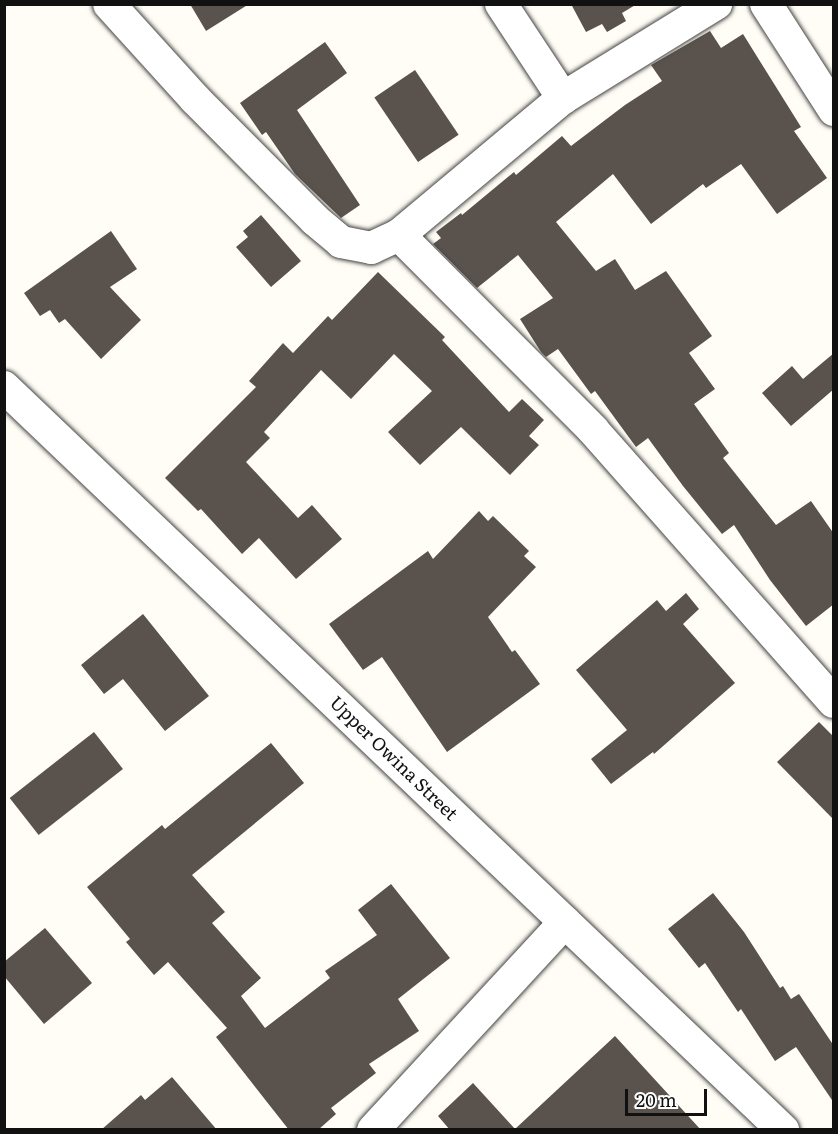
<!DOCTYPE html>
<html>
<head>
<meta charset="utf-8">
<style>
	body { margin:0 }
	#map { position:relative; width:838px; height:1134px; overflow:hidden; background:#fffdf5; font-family:Literata,serif }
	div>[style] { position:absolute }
	.building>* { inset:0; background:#5a524d; transform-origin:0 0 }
	.roads { filter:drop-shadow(0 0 2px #444) drop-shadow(0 0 2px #444) }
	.street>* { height:32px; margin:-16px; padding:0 16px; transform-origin:16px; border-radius:16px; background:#fff }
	span { translate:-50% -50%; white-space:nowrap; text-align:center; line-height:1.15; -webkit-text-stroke:6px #fff; paint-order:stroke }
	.street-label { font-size:18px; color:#111 }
	.frame { position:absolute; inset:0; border:6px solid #111; pointer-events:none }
	.scale { position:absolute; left:625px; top:1089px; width:82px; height:27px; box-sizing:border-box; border:3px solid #111; border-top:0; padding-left:8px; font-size:18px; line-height:21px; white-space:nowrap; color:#111; -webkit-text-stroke:4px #fff; paint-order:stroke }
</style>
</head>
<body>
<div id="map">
	<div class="building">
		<div style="clip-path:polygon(190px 4px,249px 4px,206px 31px)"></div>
		<div style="clip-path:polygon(571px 4px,637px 4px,622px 13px,626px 21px,607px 32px,602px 24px,586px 32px)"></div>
		<div style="clip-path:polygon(710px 31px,721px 48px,743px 34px,801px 127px,794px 131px,827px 178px,777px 214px,741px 164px,706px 188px,703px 184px,651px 224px,613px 174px,556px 222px,596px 271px,615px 259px,635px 290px,666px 271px,712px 336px,689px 353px,715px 389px,694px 404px,729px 453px,723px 458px,776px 525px,811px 501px,834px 534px,834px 604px,806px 626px,770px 580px,734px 525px,722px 534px,683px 486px,648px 438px,636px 447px,595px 391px,591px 394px,558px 349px,546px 357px,541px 352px,520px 319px,553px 298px,518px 255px,477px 288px,433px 244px,441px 238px,436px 232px,461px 213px,462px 215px,514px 172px,516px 175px,562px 136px,571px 146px,625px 105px,662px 81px,651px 65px)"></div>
		<div style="clip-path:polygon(325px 42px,347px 73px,297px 110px,360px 205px,341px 218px,295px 174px,266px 132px,262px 135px,240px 103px)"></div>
		<div style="left:415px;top:70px;width:78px;height:49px;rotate:56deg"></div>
		<div style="clip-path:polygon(261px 215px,301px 261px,271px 287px,236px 247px,248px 237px,243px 231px)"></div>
		<div style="clip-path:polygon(111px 231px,137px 269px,110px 287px,141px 320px,101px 359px,65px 319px,59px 323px,50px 310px,40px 316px,24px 293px)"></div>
		<div style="clip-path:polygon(378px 272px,445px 337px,442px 340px,509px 412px,522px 399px,544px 420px,529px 436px,539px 445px,510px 475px,461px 427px,420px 465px,388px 432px,432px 391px,394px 354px,351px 399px,321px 370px,264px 432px,270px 438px,246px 462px,298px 518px,312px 505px,342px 539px,296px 579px,259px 538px,242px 554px,201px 509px,198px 511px,165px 478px,256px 387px,249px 381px,283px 343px,293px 353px,328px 316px,332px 320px)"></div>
		<div style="clip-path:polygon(834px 353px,834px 389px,791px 426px,762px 393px,792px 366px,803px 379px)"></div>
		<div style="clip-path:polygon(479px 511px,488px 521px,493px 516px,529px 551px,524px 556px,536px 567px,488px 617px,512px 652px,515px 650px,540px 684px,447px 752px,382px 657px,363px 670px,329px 624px,428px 551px,433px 559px)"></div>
		<div style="clip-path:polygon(686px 593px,699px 609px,683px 624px,735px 683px,654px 754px,653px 752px,611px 784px,591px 759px,627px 730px,576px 670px,657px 600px,666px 611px)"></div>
		<div style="clip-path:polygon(143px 614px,209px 696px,165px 731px,123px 679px,104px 694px,81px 665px)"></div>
		<div style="clip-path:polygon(819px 722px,834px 737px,834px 820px,777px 762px)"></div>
		<div style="left:94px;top:732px;width:47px;height:107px;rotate:52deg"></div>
		<div style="clip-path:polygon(271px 743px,304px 783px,192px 875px,225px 912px,212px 923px,261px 978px,241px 996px,265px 1028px,330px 978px,325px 971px,377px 935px,358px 910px,391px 884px,450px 958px,398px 999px,419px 1031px,369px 1064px,376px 1073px,331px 1108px,336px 1114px,318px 1130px,289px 1130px,216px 1037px,227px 1028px,168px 962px,154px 975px,126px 942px,130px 939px,87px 887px,162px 825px,165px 829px)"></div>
		<div style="clip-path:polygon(713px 893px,744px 932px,780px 988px,783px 986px,791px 999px,799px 994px,834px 1046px,834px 1103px,796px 1047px,775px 1061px,741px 1009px,738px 1012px,705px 963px,699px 968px,668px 929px)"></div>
		<div style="clip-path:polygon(45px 928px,92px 983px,44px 1024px,4px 976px,4px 962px)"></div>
		<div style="clip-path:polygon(615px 1036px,701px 1130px,450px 1130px,438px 1116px,473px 1083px,515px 1129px)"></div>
		<div style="clip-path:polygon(172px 1077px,217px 1130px,101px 1130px,141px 1095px,145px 1100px)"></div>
	</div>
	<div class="roads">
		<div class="street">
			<div style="left:109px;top:4px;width:128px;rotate:47.8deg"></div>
			<div style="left:195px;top:99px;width:170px;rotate:45.2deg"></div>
			<div style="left:315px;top:220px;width:34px;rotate:40deg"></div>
			<div style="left:341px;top:242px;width:31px;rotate:11deg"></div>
			<div style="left:371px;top:248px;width:31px;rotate:-25deg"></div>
			<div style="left:399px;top:235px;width:275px;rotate:45.1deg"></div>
			<div style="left:593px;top:430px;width:363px;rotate:48.5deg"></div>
			<div style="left:501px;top:4px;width:113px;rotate:56.6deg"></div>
			<div style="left:766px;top:4px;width:126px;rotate:57.3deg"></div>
			<div style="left:399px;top:235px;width:214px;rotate:-39.9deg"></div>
			<div style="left:563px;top:98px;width:180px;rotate:-31.6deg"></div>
			<div style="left:4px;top:387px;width:1077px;rotate:43.65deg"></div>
			<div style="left:373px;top:1130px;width:283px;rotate:-47.3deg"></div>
		</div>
	</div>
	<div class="street-label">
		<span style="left:394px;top:758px;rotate:44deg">Upper Owina Street</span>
	</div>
	<div class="frame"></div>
	<div class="scale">20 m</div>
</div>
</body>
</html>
